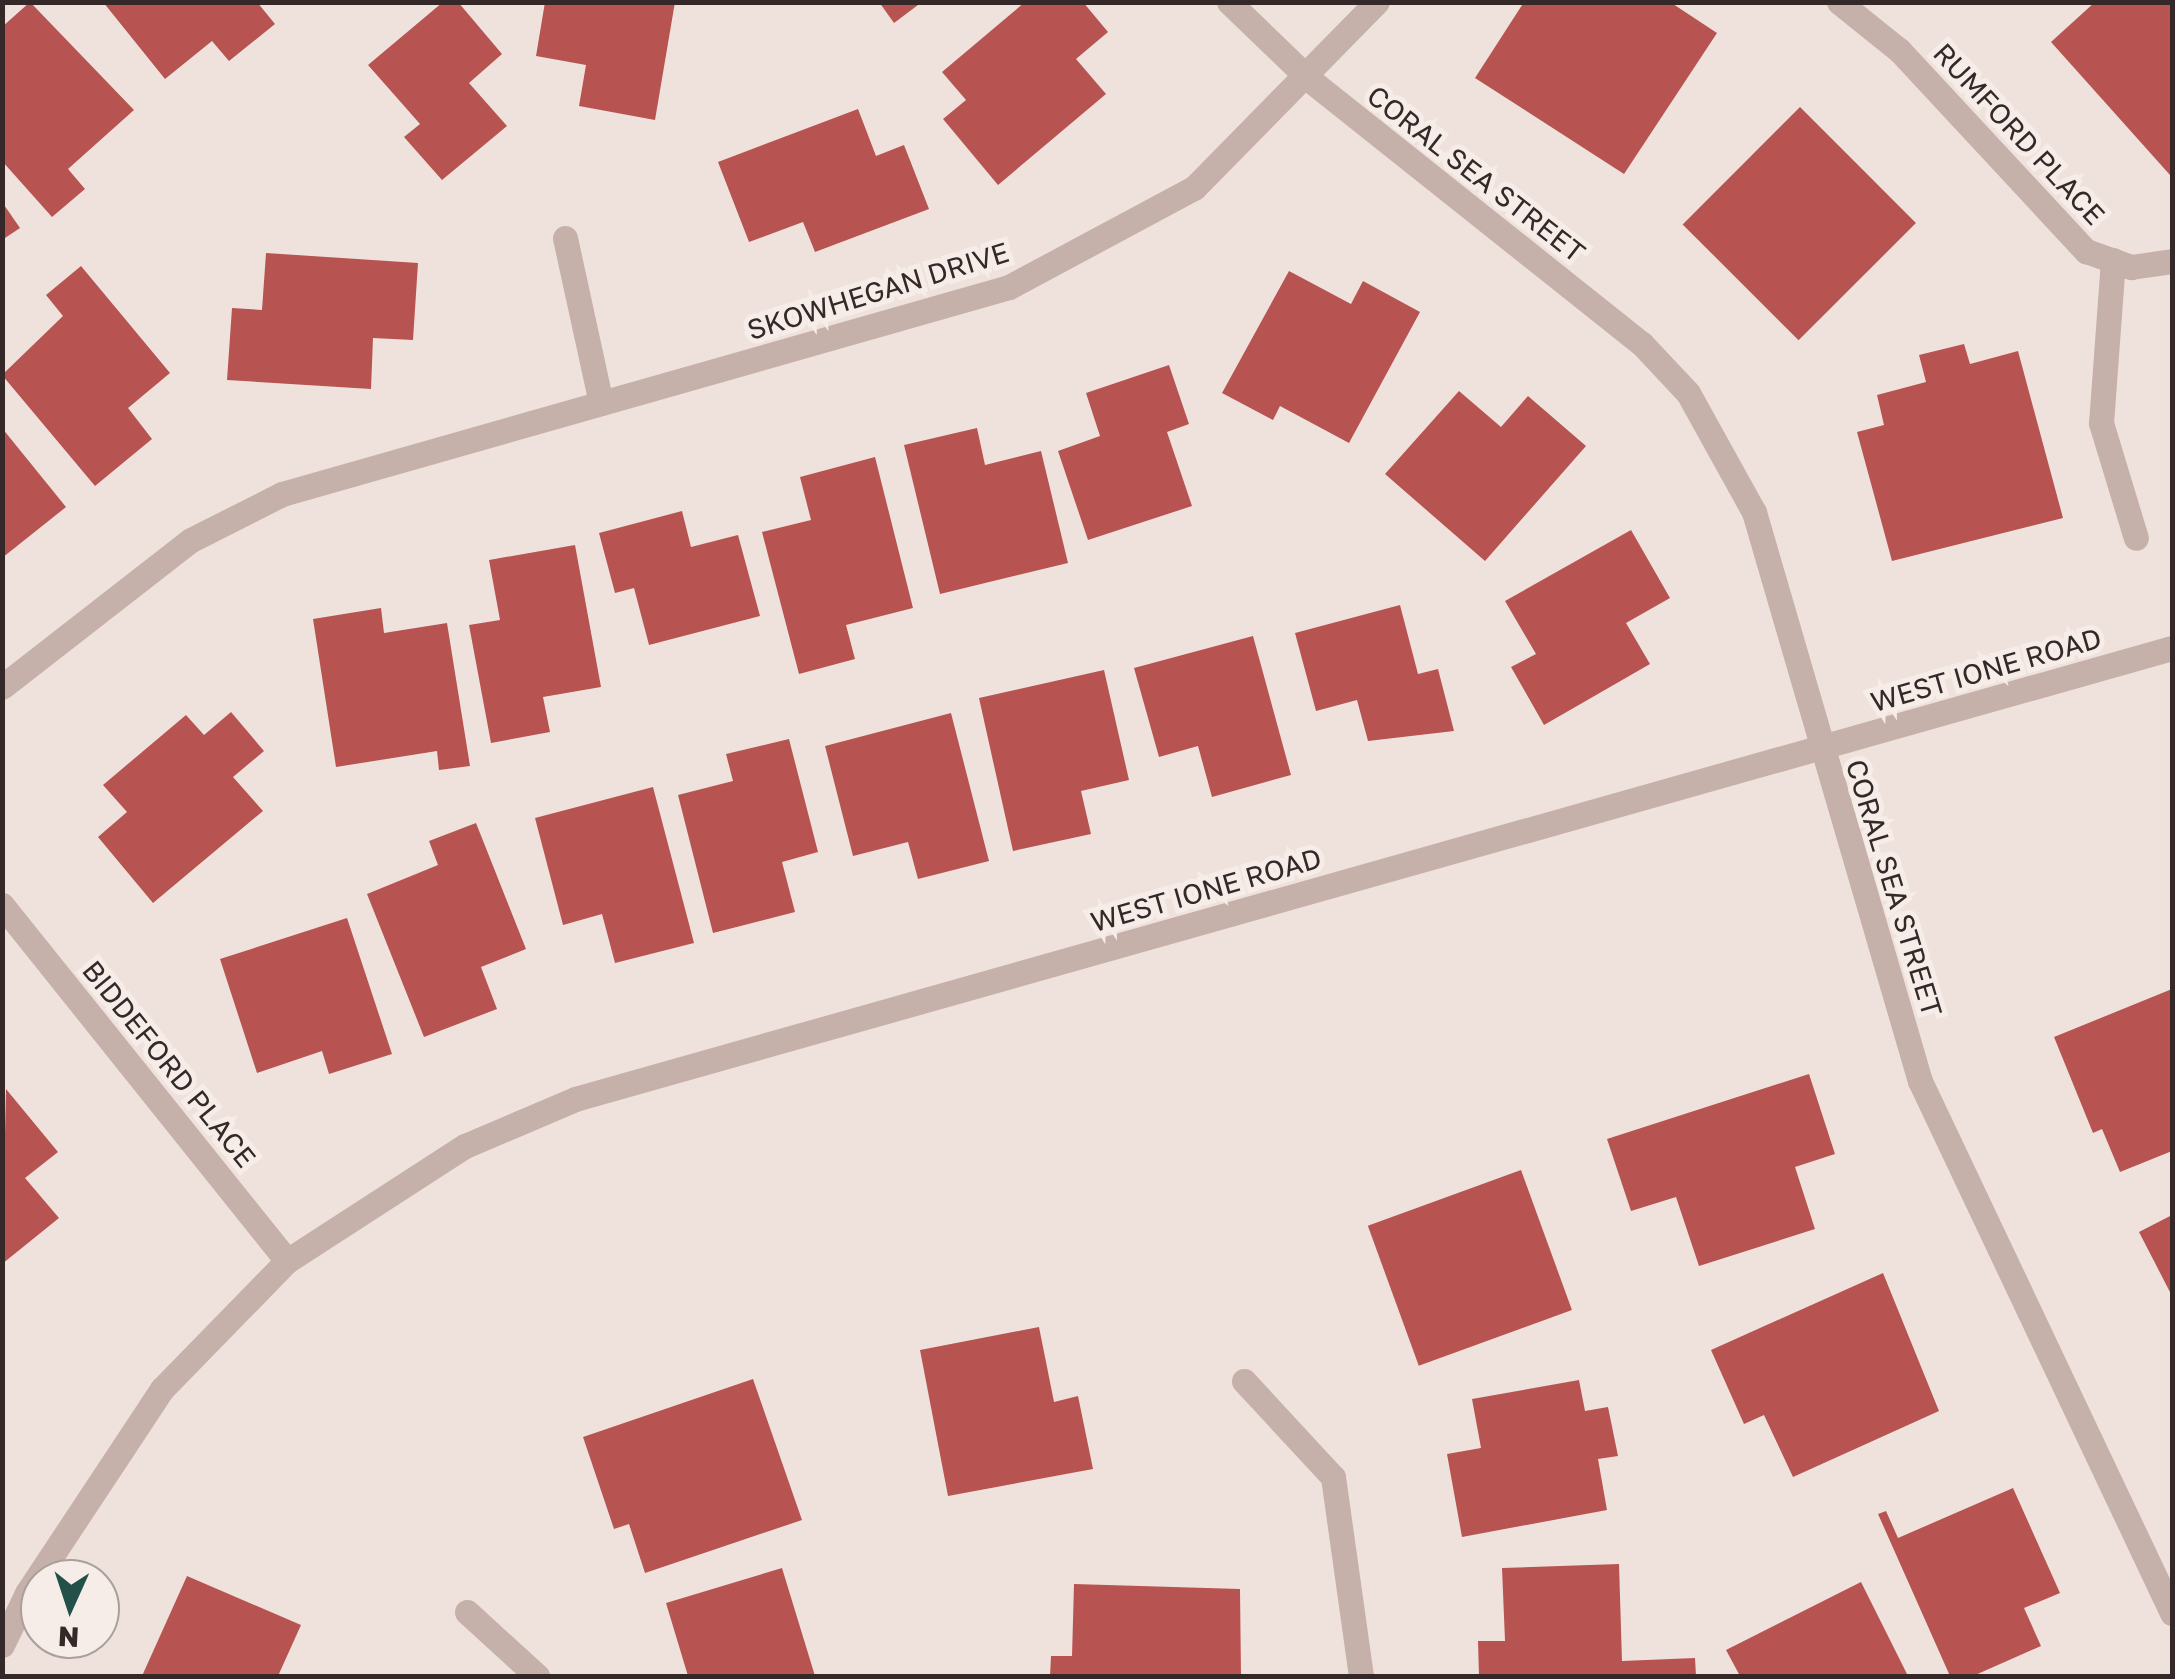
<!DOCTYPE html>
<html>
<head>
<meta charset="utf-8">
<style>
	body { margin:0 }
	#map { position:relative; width:2175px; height:1679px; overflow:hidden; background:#efe2dc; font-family:"Golos Text",sans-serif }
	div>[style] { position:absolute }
	.building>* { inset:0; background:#b75452; transform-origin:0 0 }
	.street>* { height:25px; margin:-12.5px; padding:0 12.5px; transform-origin:12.5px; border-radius:12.5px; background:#c5b0aa }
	span { translate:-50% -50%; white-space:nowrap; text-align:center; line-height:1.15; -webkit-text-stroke:10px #f7ede8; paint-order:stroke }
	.street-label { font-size:28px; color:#342928 }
	.frame { position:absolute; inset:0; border:5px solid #342928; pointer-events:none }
	.north { position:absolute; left:20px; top:1559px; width:100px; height:100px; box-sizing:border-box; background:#f7ede8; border:2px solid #a99f9b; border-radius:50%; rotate:183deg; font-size:28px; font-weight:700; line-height:40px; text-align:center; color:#342928 }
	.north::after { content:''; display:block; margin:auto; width:35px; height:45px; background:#235049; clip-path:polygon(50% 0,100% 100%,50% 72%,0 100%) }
</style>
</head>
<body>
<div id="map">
	<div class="building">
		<div style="clip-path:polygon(30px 2px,134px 110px,68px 169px,85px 189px,52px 217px,2px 161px,2px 27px)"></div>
		<div style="clip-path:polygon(103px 2px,257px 2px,275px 24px,229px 61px,212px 41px,165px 79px)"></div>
		<div style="clip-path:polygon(443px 2px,458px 2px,502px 54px,469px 83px,507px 126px,442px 180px,404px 137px,420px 124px,368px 65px)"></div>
		<div style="clip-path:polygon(545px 2px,675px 2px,655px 120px,579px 106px,586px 65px,536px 56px)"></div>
		<div style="clip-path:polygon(879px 2px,922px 2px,894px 23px)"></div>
		<div style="clip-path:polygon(1025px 2px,1083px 2px,1108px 32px,1076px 59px,1106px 94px,998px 185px,943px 119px,966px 100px,942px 72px)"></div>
		<div style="clip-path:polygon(1524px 2px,1670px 2px,1717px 33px,1624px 174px,1475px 78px)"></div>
		<div style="clip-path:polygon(2095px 2px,2172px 2px,2170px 175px,2051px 42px)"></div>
		<div style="left:1800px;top:107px;width:164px;height:166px;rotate:45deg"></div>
		<div style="clip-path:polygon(858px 109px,876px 156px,904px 145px,929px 209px,815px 252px,803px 222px,749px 242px,718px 162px)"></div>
		<div style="clip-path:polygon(2px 202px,20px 228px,2px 240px)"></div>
		<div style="clip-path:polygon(266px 253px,418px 263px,413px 340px,373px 338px,371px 389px,227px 380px,232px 308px,262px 310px)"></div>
		<div style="clip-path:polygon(81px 266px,170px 373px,128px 408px,152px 439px,95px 486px,2px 375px,63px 316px,46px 295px)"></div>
		<div style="clip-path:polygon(1289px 271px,1351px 304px,1363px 281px,1420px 312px,1349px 443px,1280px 406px,1273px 420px,1222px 393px)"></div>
		<div style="clip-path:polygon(1964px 344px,1970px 364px,2018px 351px,2063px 518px,1892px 561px,1857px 432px,1884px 425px,1877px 395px,1926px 382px,1919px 355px)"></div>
		<div style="clip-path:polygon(1169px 365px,1189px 424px,1167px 432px,1192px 506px,1088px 540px,1058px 451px,1100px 436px,1086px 393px)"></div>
		<div style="clip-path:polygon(1459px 391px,1501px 427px,1528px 396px,1586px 446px,1485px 561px,1385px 474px)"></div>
		<div style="clip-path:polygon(2px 428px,66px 507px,2px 558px)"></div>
		<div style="clip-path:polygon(977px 428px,985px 465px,1041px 451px,1068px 563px,940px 594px,904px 445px)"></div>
		<div style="clip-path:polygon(875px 457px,913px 608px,846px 625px,855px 659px,799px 674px,762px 532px,811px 520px,800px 477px)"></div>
		<div style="clip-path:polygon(682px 511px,691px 547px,738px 535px,760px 616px,649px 645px,634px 588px,615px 593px,599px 533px)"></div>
		<div style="clip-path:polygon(1631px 530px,1670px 598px,1626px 623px,1650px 664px,1544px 725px,1511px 667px,1536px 654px,1505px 601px)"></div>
		<div style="clip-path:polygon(575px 545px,601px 687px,543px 697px,550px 732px,491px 743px,469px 625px,500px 620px,489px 560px)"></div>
		<div style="clip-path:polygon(1400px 605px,1418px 674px,1438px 669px,1454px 731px,1368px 741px,1357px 700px,1316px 711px,1295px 633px)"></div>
		<div style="clip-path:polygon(381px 608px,384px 633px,447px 623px,470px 766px,439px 770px,437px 751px,336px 767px,313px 619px)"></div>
		<div style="clip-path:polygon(1253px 636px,1291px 775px,1212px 797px,1198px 746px,1159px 757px,1134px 668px)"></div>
		<div style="clip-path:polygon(1104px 670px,1129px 780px,1081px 791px,1091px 834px,1013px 851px,979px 698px)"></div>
		<div style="clip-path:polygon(231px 712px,264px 751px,233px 777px,263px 811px,153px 903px,98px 837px,127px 812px,103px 785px,186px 715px,204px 735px)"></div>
		<div style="clip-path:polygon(951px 713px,989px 861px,918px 879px,908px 842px,853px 856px,825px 746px)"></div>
		<div style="clip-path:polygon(789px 739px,818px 852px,782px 862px,795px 912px,713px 933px,678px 795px,733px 781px,726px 754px)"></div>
		<div style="clip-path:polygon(653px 787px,694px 943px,615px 963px,602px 914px,563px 925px,535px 818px)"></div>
		<div style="clip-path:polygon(476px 823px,526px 949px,481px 967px,497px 1009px,424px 1037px,367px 894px,438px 865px,429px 841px)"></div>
		<div style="clip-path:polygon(347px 918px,392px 1054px,329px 1074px,322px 1051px,257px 1073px,220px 959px)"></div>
		<div style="clip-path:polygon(2172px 989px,2172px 1151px,2120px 1172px,2102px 1129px,2093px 1133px,2054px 1037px)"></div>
		<div style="clip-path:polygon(1809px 1074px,1835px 1154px,1795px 1167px,1815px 1229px,1699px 1266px,1676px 1197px,1631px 1211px,1607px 1139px)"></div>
		<div style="clip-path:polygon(6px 1089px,58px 1152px,25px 1178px,59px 1218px,2px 1264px)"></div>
		<div style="left:1521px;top:1170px;width:149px;height:163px;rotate:70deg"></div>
		<div style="clip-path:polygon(2172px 1215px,2172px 1296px,2139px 1232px)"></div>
		<div style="clip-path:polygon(1883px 1273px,1939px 1411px,1793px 1477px,1764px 1415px,1744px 1424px,1711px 1350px)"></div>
		<div style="clip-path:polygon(1039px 1327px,1054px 1402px,1078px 1396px,1093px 1469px,948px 1496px,920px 1350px)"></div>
		<div style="clip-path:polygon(753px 1379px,802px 1520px,645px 1573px,629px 1524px,614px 1529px,583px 1437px)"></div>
		<div style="clip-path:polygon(1579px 1380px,1585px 1411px,1608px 1407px,1618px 1456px,1598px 1459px,1607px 1510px,1462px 1537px,1447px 1454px,1481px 1448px,1472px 1399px)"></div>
		<div style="clip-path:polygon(2013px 1488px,2060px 1593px,2024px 1608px,2041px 1646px,1973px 1676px,1950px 1676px,1878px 1514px,1886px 1511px,1898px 1538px)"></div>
		<div style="clip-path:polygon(1619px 1564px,1622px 1661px,1695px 1658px,1696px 1676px,1479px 1676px,1478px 1641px,1505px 1641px,1502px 1568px)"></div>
		<div style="clip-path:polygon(782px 1568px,815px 1676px,688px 1676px,666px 1603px)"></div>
		<div style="clip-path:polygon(187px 1576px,301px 1625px,278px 1676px,142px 1676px)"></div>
		<div style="clip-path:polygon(1861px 1582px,1908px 1676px,1740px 1676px,1726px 1650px)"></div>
		<div style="clip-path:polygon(1074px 1584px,1240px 1589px,1241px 1676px,1050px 1676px,1051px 1656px,1072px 1656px)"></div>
	</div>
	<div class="street">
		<div style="left:1229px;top:2px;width:112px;rotate:43.9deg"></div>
		<div style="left:1310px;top:80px;width:424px;rotate:38.5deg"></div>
		<div style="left:1642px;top:344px;width:67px;rotate:46.8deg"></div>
		<div style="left:1688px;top:393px;width:136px;rotate:61deg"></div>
		<div style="left:1754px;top:512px;width:593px;rotate:73.74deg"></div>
		<div style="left:1920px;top:1081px;width:589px;rotate:64.65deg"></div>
		<div style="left:1839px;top:2px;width:77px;rotate:38.7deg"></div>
		<div style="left:1899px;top:50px;width:275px;rotate:47.1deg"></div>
		<div style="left:2086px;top:251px;width:48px;rotate:19.6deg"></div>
		<div style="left:2131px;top:267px;width:41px;rotate:-8.3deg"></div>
		<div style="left:565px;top:238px;width:169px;rotate:77.7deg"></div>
		<div style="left:2113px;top:260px;width:163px;rotate:94.2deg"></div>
		<div style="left:2101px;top:423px;width:120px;rotate:73.1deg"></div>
		<div style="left:2px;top:687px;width:239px;rotate:-37.9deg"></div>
		<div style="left:191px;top:540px;width:102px;rotate:-26.8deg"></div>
		<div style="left:282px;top:494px;width:756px;rotate:-15.89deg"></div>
		<div style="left:1009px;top:287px;width:210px;rotate:-28.2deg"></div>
		<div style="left:1194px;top:188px;width:261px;rotate:-45.5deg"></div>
		<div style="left:2px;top:905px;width:456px;rotate:51.3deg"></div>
		<div style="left:1244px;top:1381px;width:131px;rotate:47.2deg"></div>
		<div style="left:1333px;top:1477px;width:201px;rotate:82deg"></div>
		<div style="left:467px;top:1612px;width:95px;rotate:42.4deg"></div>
		<div style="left:2px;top:1645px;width:58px;rotate:-64.3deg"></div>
		<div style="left:27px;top:1593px;width:245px;rotate:-56.5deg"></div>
		<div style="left:162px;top:1389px;width:179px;rotate:-45.7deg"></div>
		<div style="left:287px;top:1261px;width:212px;rotate:-32.9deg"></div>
		<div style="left:465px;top:1146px;width:120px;rotate:-23.1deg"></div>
		<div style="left:575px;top:1099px;width:1659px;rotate:-15.77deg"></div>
	</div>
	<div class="street-label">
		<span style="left:2019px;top:134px;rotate:47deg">RUMFORD PLACE</span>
		<span style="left:1476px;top:174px;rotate:38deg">CORAL SEA STREET</span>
		<span style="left:878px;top:291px;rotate:-17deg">SKOWHEGAN DRIVE</span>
		<span style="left:1986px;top:670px;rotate:-16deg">WEST IONE ROAD</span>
		<span style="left:1894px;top:888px;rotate:73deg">CORAL SEA STREET</span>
		<span style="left:1206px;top:890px;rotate:-16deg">WEST IONE ROAD</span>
		<span style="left:169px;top:1064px;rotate:51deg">BIDDEFORD PLACE</span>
	</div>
	<div class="frame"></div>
	<div class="north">N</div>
</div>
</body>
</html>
